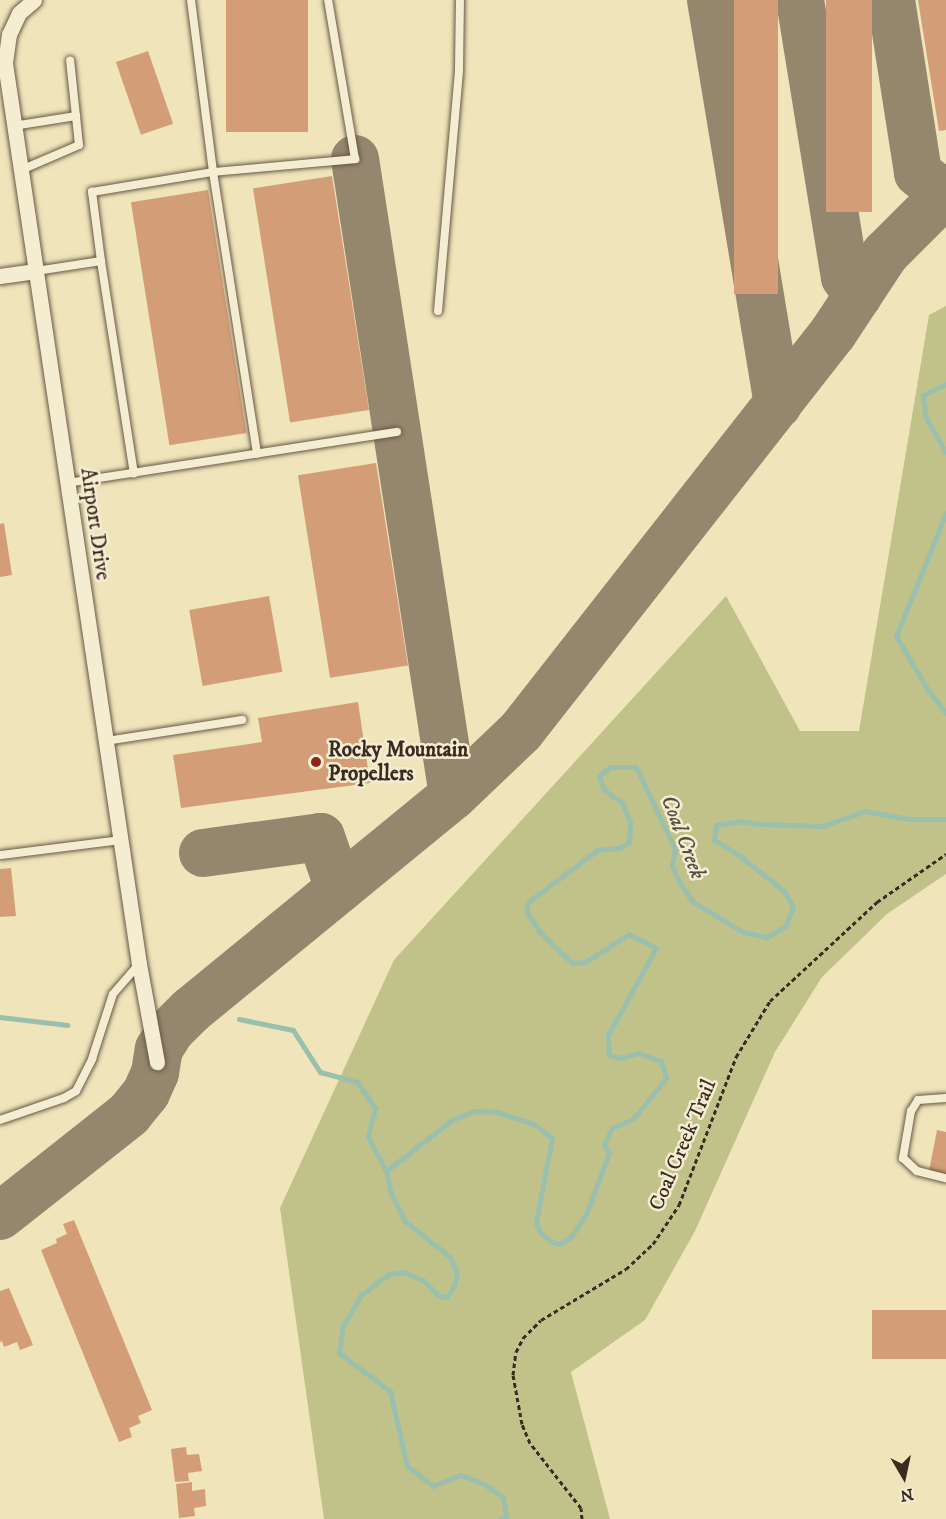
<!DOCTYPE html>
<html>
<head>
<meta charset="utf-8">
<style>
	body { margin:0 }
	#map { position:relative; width:946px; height:1519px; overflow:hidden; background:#efe4ba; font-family:"IM FELL DW Pica",serif }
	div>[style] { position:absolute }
	.green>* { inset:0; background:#c1c28a }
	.stream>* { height:5px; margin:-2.5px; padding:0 2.5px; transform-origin:2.5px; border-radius:2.5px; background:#9abfad }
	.taxiway>* { height:48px; margin:-24px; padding:0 24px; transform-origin:24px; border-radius:24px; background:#94876d }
	.building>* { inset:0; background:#d39e77; transform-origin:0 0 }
	.path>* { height:3px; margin-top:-1.5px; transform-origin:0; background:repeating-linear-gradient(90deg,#3a2a20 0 4.5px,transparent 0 7.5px) }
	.roads { filter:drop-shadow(0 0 2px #675846) drop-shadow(0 0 2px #675846) }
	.service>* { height:8px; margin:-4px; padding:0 4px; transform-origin:4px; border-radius:4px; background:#f5edd2 }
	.minor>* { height:15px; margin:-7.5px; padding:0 7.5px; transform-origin:7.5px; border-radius:7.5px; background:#f5edd2 }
	.dots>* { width:16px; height:16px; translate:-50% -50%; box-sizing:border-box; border:3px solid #f5edd2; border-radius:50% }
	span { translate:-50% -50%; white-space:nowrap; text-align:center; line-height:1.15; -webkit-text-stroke:5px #f5edd2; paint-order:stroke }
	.street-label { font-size:21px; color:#3a2a20 }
	.poi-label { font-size:21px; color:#3a2a20; font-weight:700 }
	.left { translate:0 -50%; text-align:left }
	.water-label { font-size:22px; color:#524f43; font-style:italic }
	.north { position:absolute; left:874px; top:1447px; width:60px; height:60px; -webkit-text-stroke:4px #f5edd2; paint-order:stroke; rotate:171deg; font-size:16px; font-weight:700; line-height:24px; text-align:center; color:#3a2a20 }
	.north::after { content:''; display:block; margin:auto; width:21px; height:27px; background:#3a2a20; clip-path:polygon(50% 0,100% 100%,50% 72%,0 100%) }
</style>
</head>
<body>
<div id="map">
	<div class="green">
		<div style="clip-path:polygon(946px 306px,946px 874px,887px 914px,822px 977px,775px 1052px,695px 1231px,645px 1320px,571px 1372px,610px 1519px,324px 1519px,280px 1208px,394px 960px,726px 596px,800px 731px,859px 731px,929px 315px)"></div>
	</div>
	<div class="stream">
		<div style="left:946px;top:384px;width:25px;rotate:154deg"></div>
		<div style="left:923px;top:395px;width:23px;rotate:83deg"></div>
		<div style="left:926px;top:418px;width:39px;rotate:60deg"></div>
		<div style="left:946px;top:513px;width:133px;rotate:112.1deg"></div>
		<div style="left:896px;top:636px;width:63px;rotate:59.3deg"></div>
		<div style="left:928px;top:690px;width:29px;rotate:52deg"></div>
		<div style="left:0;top:1017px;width:68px;rotate:6.7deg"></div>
		<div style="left:239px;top:1019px;width:55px;rotate:11.5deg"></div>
		<div style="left:293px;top:1030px;width:50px;rotate:57.3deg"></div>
		<div style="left:320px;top:1072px;width:38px;rotate:15deg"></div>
		<div style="left:357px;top:1082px;width:32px;rotate:55deg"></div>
		<div style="left:375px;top:1108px;width:30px;rotate:104deg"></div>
		<div style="left:368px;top:1137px;width:38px;rotate:62deg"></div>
		<div style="left:501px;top:1519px;width:6px;rotate:-31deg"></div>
		<div style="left:506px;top:1516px;width:19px;rotate:-99deg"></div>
		<div style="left:503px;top:1497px;width:23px;rotate:-146deg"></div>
		<div style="left:484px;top:1484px;width:25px;rotate:-159deg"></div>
		<div style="left:461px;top:1475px;width:30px;rotate:159deg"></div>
		<div style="left:433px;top:1486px;width:33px;rotate:-142deg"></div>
		<div style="left:407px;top:1466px;width:77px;rotate:-102.8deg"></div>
		<div style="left:390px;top:1391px;width:64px;rotate:-143.3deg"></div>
		<div style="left:339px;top:1353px;width:27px;rotate:-82deg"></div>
		<div style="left:343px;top:1326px;width:36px;rotate:-60deg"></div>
		<div style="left:361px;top:1295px;width:35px;rotate:-37deg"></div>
		<div style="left:389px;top:1274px;width:15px;rotate:-8deg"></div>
		<div style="left:404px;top:1272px;width:22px;rotate:24deg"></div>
		<div style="left:424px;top:1281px;width:21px;rotate:45deg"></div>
		<div style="left:439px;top:1296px;width:8px;rotate:7deg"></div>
		<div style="left:447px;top:1297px;width:13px;rotate:-58deg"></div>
		<div style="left:454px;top:1286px;width:13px;rotate:-77deg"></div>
		<div style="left:457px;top:1273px;width:17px;rotate:-114deg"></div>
		<div style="left:450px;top:1257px;width:58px;rotate:-141.3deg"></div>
		<div style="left:405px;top:1221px;width:30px;rotate:-117deg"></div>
		<div style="left:391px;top:1194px;width:24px;rotate:-102deg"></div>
		<div style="left:386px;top:1171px;width:83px;rotate:-37.7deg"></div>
		<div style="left:452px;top:1120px;width:24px;rotate:-22deg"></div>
		<div style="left:474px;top:1111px;width:23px;rotate:2deg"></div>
		<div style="left:497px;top:1112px;width:39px;rotate:18deg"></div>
		<div style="left:534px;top:1124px;width:23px;rotate:38deg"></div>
		<div style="left:552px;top:1138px;width:86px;rotate:100.8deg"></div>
		<div style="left:536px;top:1222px;width:11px;rotate:68deg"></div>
		<div style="left:540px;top:1232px;width:13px;rotate:42deg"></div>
		<div style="left:550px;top:1241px;width:9px;rotate:18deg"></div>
		<div style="left:559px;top:1244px;width:14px;rotate:-30deg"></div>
		<div style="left:571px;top:1237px;width:27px;rotate:-57deg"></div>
		<div style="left:586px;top:1214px;width:65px;rotate:-69.3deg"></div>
		<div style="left:609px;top:1153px;width:9px;rotate:-122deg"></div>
		<div style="left:604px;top:1145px;width:19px;rotate:-65deg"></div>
		<div style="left:612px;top:1128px;width:24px;rotate:-24deg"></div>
		<div style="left:634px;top:1118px;width:51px;rotate:-51.3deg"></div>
		<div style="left:666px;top:1078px;width:18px;rotate:-106deg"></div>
		<div style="left:661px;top:1061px;width:24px;rotate:-161deg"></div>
		<div style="left:638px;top:1053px;width:17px;rotate:163deg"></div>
		<div style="left:622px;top:1058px;width:13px;rotate:-167deg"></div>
		<div style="left:609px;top:1055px;width:20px;rotate:-93deg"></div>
		<div style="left:608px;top:1035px;width:99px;rotate:-61.1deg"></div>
		<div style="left:656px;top:948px;width:30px;rotate:-153deg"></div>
		<div style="left:629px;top:934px;width:52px;rotate:147.5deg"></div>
		<div style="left:585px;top:962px;width:13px;rotate:176deg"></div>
		<div style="left:572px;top:963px;width:45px;rotate:-135.9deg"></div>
		<div style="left:540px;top:932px;width:23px;rotate:-124deg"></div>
		<div style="left:527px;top:913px;width:10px;rotate:-90deg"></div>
		<div style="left:527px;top:903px;width:88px;rotate:-37.1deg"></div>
		<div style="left:597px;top:850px;width:23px;rotate:-5deg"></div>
		<div style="left:620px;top:848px;width:11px;rotate:-34deg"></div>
		<div style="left:629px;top:842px;width:20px;rotate:-87deg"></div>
		<div style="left:630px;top:822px;width:21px;rotate:-113deg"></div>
		<div style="left:622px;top:803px;width:22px;rotate:-144deg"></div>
		<div style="left:604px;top:790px;width:15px;rotate:-110deg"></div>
		<div style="left:599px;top:776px;width:14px;rotate:-39deg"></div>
		<div style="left:610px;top:767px;width:26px"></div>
		<div style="left:636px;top:767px;width:91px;rotate:64.6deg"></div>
		<div style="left:675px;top:849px;width:16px;rotate:101deg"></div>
		<div style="left:672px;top:865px;width:16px;rotate:68deg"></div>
		<div style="left:678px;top:880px;width:27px;rotate:56deg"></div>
		<div style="left:693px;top:902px;width:58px;rotate:31deg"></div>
		<div style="left:743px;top:932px;width:25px;rotate:12deg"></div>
		<div style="left:767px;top:937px;width:21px;rotate:-31deg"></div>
		<div style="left:785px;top:926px;width:20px;rotate:-66deg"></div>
		<div style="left:793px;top:908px;width:18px;rotate:-117deg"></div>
		<div style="left:785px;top:892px;width:58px;rotate:-141.3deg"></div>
		<div style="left:740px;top:856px;width:31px;rotate:-148deg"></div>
		<div style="left:714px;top:840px;width:15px;rotate:-82deg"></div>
		<div style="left:716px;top:825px;width:24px;rotate:-9deg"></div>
		<div style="left:740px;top:821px;width:20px;rotate:9deg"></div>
		<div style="left:760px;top:824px;width:63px;rotate:1.8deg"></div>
		<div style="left:823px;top:826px;width:45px;rotate:-19.7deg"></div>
		<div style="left:865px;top:811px;width:44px;rotate:10.5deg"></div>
		<div style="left:908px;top:819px;width:38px"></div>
	</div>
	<div class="taxiway">
		<div style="left:711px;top:0;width:410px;rotate:80.6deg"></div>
		<div style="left:800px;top:0;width:281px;rotate:80.8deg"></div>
		<div style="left:845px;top:277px;width:23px;rotate:56deg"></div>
		<div style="left:891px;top:0;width:175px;rotate:81.1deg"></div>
		<div style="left:918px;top:173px;width:34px;rotate:38deg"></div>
		<div style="left:355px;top:159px;width:644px;rotate:81.25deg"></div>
		<div style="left:203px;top:853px;width:119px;rotate:-7.7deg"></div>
		<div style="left:321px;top:837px;width:55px;rotate:70.9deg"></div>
		<div style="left:0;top:1216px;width:164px;rotate:-38.3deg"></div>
		<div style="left:129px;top:1114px;width:27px;rotate:-51deg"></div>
		<div style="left:146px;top:1093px;width:22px;rotate:-66deg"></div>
		<div style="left:155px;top:1073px;width:24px;rotate:-81deg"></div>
		<div style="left:159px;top:1049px;width:22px;rotate:-58deg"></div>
		<div style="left:171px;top:1030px;width:27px;rotate:-45deg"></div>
		<div style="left:190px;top:1011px;width:340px;rotate:-39.3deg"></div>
		<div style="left:453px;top:796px;width:94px;rotate:-43.7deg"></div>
		<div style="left:521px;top:731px;width:506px;rotate:-51.91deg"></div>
		<div style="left:833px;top:333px;width:95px;rotate:-56.6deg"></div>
		<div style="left:885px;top:254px;width:86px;rotate:-45deg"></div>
	</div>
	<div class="building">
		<div style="left:226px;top:0;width:82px;height:132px"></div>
		<div style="left:734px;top:0;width:44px;height:294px"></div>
		<div style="left:826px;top:0;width:46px;height:212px"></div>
		<div style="clip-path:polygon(918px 0,946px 0,946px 130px,939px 131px)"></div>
		<div style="left:148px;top:51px;width:77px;height:34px;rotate:71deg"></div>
		<div style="left:332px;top:176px;width:237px;height:80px;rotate:81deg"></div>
		<div style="left:208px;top:190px;width:246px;height:78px;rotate:81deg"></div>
		<div style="left:376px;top:463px;width:205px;height:79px;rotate:81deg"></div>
		<div style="clip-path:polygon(4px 523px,12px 575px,0 577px,0 524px)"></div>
		<div style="left:269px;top:596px;width:77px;height:81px;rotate:80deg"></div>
		<div style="clip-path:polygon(358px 702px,370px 783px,181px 808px,173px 755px,262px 742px,258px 718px)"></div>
		<div style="clip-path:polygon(11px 868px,16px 916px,0 917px,0 869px)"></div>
		<div style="clip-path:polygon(937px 1130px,946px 1132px,946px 1174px,929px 1171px)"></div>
		<div style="clip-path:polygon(74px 1220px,152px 1410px,138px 1416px,141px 1423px,129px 1428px,132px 1437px,119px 1442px,41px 1250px,57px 1243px,56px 1239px,67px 1234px,63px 1224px)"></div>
		<div style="clip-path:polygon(9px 1288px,33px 1345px,20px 1350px,17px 1342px,4px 1347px,2px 1341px,0 1342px,0 1291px)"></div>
		<div style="left:946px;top:1310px;width:49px;height:74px;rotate:90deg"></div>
		<div style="clip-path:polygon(186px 1447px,187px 1455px,199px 1454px,202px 1471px,188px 1473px,189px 1481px,175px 1482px,171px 1449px)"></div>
		<div style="clip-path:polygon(192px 1482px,192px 1491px,205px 1489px,206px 1506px,194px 1508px,195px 1516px,179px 1518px,176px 1484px)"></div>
	</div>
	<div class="path">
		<div style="left:582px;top:1519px;width:11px;rotate:-95deg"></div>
		<div style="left:581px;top:1508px;width:83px;rotate:-128.1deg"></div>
		<div style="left:530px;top:1443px;width:21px;rotate:-113deg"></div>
		<div style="left:522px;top:1424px;width:50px;rotate:-100.4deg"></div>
		<div style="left:513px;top:1375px;width:23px;rotate:-83deg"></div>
		<div style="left:516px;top:1352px;width:16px;rotate:-63deg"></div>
		<div style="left:523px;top:1338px;width:25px;rotate:-45deg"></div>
		<div style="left:541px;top:1320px;width:99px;rotate:-31deg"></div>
		<div style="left:626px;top:1269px;width:37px;rotate:-43deg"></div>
		<div style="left:653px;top:1244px;width:47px;rotate:-56.3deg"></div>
		<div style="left:679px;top:1205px;width:159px;rotate:-68.9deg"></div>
		<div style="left:736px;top:1057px;width:66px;rotate:-58.7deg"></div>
		<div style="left:770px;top:1001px;width:146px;rotate:-42.8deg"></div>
		<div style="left:877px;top:902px;width:84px;rotate:-34.8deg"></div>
	</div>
	<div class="roads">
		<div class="service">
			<div style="left:191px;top:0;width:173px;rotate:82.7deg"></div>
			<div style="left:213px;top:172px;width:285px;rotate:81.1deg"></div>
			<div style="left:13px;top:126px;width:64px;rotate:-9deg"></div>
			<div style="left:21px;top:170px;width:63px;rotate:-23.3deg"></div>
			<div style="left:79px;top:145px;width:85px;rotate:-96deg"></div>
			<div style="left:101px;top:261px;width:215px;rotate:81.2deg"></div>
			<div style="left:36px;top:271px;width:66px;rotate:-8.7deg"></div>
			<div style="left:101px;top:261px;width:70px;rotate:-97.4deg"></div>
			<div style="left:92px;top:192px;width:123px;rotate:-9.4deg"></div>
			<div style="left:213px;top:172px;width:143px;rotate:-5.2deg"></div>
			<div style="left:355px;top:159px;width:161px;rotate:-99.6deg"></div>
			<div style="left:438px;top:311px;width:243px;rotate:-85deg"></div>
			<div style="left:459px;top:69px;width:69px;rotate:-89.2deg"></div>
			<div style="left:67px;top:483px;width:334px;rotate:-8.8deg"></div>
			<div style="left:106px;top:741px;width:138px;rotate:-8.8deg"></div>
			<div style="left:1px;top:855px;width:121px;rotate:-7.1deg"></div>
			<div style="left:946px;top:1098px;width:28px;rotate:176deg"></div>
			<div style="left:918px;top:1100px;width:13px;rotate:122deg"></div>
			<div style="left:911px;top:1111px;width:48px;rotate:99.7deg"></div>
			<div style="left:903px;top:1158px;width:19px;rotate:43deg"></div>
			<div style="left:917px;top:1171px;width:30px;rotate:14deg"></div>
			<div style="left:0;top:1120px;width:68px;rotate:-19deg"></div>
			<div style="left:64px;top:1098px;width:14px;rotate:-30deg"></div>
			<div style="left:76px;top:1091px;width:36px;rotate:-63deg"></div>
			<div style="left:92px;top:1059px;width:68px;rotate:-72.1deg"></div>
			<div style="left:113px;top:994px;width:38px;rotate:-49deg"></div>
		</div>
		<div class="minor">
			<div style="left:34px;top:0;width:20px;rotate:139deg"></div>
			<div style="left:19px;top:13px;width:23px;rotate:115deg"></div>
			<div style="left:9px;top:34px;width:29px;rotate:98deg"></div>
			<div style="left:5px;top:63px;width:911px;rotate:81.54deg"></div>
			<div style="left:139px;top:964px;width:100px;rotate:79.6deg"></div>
			<div style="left:0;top:276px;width:36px;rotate:-8deg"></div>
		</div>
	</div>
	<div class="dots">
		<div style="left:316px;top:762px;background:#8f2418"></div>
	</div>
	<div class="street-label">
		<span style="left:95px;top:524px;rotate:82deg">Airport Drive</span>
		<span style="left:683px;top:1145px;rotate:-67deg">Coal Creek Trail</span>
	</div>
	<div class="poi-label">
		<span class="left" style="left:328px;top:762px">Rocky Mountain<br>Propellers</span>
	</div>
	<div class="water-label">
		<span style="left:683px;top:837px;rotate:69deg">Coal Creek</span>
	</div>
	<div class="north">N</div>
</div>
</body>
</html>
